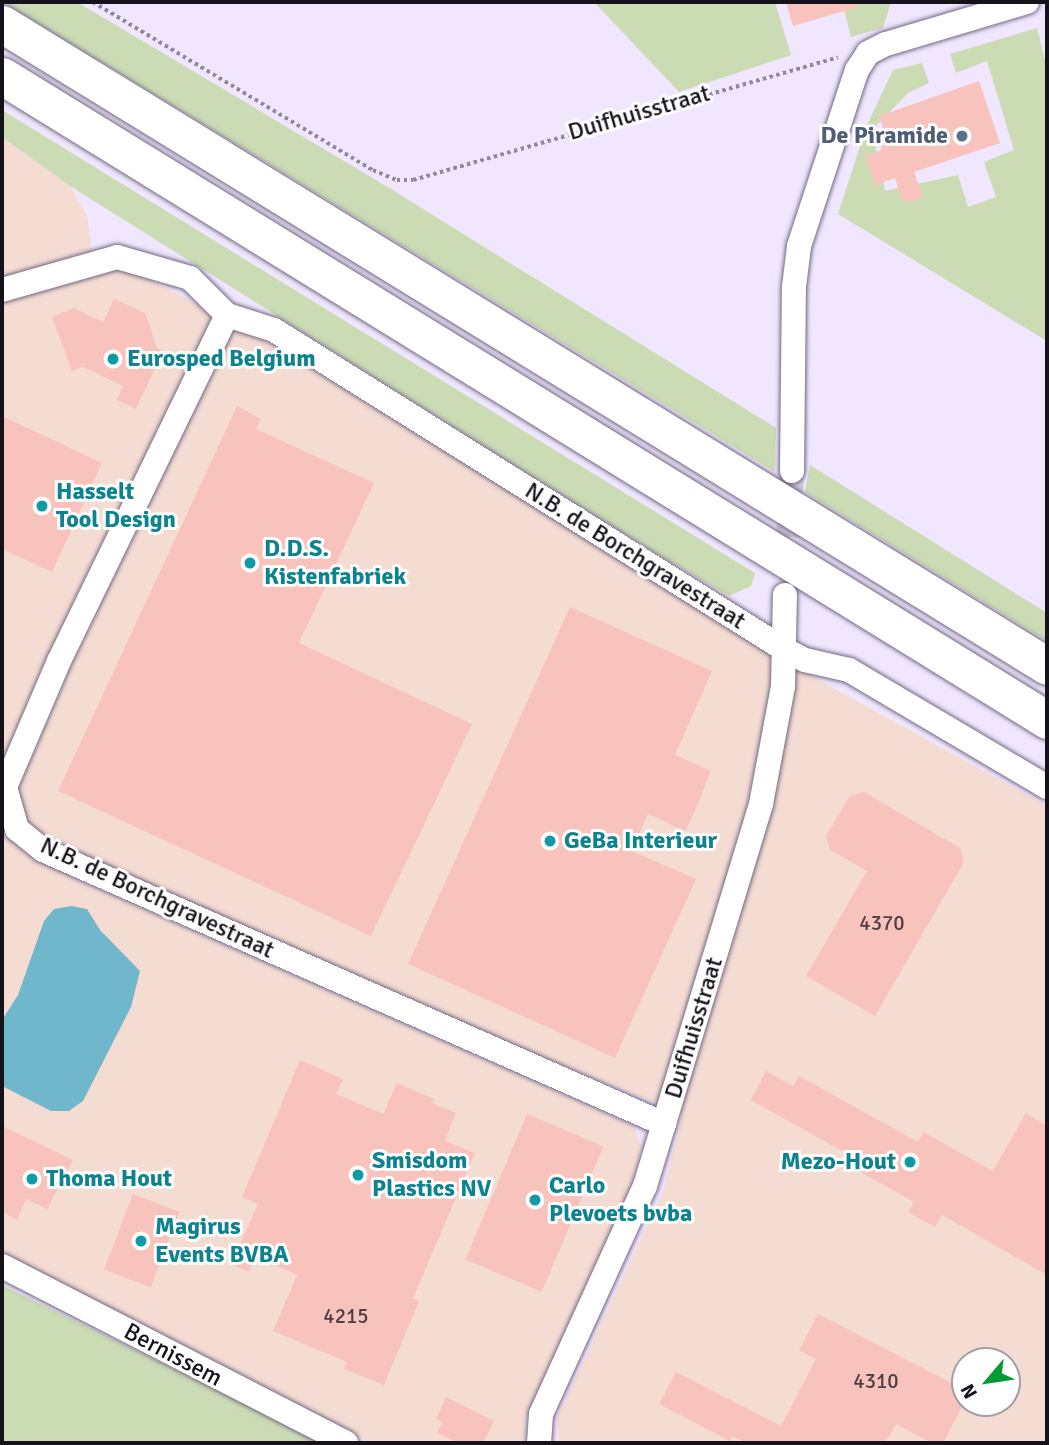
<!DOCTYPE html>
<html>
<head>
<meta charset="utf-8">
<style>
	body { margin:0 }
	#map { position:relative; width:1049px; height:1445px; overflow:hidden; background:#f0e7ff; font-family:Signika,sans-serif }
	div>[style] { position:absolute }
	.industrial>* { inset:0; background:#f5dcd3 }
	.green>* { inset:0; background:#cbdbb4 }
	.water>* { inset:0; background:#70b7cb }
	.building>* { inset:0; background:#f8c3bc; transform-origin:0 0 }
	.minor-tunnel>* { height:24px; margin-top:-12px; transform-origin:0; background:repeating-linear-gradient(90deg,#cfc7dd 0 24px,transparent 0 36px) }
	.path>* { height:3.5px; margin-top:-1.75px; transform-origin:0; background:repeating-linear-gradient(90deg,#90899b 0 3.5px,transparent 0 7px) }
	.roads { filter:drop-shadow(0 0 2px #736982) drop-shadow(0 0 2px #736982) }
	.minor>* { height:24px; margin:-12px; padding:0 12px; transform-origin:12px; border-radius:12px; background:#fff }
	.highway>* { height:37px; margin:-18.5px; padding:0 18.5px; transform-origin:18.5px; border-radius:18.5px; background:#fff }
	.dots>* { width:19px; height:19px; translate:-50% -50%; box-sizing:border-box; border:4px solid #fff; border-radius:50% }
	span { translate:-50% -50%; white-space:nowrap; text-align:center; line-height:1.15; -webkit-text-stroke:6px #fff; paint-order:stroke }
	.number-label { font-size:21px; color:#4e3e44 }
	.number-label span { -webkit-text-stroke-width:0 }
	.street-label { font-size:24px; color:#16121c }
	.service-label { font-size:24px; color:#4e5e75; font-weight:700 }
	.right { translate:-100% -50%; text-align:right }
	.culture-label { font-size:24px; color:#0d838f; font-weight:700 }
	.left { translate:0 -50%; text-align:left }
	.frame { position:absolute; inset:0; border:4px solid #16121c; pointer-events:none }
	.north { position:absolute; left:951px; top:1347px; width:70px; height:70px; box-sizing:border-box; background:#fff; border:2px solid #a2a0a4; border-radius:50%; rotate:241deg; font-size:19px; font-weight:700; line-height:28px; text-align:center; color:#16121c }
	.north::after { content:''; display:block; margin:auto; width:24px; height:32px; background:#049b34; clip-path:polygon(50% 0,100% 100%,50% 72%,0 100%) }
</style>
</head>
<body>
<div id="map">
	<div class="industrial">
		<div style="clip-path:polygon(evenodd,2px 137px,70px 186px,87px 216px,92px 250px,251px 332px,765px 650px,1047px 806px,1047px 1443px,559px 1443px,557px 1418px,663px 1192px,683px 1113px,58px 872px,634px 1126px,642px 1148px,630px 1190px,526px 1419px,524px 1443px,371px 1443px,2px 1258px,2px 137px,965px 1361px,1007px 1361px,1007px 1403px,965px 1403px,965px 1361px)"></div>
	</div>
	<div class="green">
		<div style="clip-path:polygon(3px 2px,77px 2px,386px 186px,776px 428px,775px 472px)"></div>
		<div style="clip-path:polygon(594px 2px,775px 2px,791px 55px,679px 92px)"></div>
		<div style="clip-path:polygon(842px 2px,891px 2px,883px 28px,851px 37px)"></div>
		<div style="clip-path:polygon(1037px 28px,1047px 68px,1047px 341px,838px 214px,867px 125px,893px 70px,922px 63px,929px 83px,908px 93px,872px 130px,885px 191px,958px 175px,968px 207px,996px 197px,984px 162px,1014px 150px,987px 61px,956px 73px,950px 54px)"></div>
		<div style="clip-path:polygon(2px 110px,755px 573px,751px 586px,729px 596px,659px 555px,70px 186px,2px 137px)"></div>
		<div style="clip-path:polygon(810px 465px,1047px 613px,1047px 641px,805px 492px)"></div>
		<div style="clip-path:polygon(2px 1285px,325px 1443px,2px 1443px)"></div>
	</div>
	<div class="water">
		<div style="clip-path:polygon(71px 906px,87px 909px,100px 930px,140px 971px,131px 1007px,83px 1101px,69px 1111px,51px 1111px,2px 1086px,2px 1020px,18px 995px,44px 921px,54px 909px)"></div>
	</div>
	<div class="building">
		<div style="clip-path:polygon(786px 2px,858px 2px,858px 7px,793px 26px)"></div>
		<div style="clip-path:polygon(979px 81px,1000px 143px,914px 172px,923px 197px,909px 202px,901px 199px,895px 178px,875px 185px,865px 156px,882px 150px,875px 130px,883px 128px,879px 116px)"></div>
		<div style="clip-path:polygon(114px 299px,145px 313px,157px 348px,163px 351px,136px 409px,117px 400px,123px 386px,83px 367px,72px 371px,52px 317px,74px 308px,103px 322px)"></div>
		<div style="clip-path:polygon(237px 406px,261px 419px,256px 429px,374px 483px,299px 643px,472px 724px,371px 936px,58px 791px)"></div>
		<div style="clip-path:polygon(2px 416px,102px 463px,52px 572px,2px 549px)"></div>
		<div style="clip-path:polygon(570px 607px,712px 671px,675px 755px,711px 771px,694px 813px,685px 831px,648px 814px,632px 851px,696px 879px,615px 1058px,408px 964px)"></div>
		<div style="clip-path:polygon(864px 792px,960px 848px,964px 862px,875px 1016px,806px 976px,867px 871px,830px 850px,826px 836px,850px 796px)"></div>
		<div style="clip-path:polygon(300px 1060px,343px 1079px,336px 1094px,383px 1114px,397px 1083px,434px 1099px,432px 1103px,456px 1113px,445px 1141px,475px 1153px,413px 1298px,419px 1301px,384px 1385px,344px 1369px,347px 1362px,273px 1331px,297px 1275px,256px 1256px,249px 1272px,231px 1264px,258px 1204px,242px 1197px)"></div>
		<div style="clip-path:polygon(766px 1071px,793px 1086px,799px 1076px,918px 1142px,923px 1132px,993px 1171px,1026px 1113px,1047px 1126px,1047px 1275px,942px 1215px,935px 1227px,908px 1212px,914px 1202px,848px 1165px,853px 1157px,751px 1100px)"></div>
		<div style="left:527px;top:1114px;width:83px;height:158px;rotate:23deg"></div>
		<div style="clip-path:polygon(2px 1126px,73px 1160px,47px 1209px,26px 1199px,17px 1220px,2px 1212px)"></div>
		<div style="left:133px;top:1194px;width:50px;height:81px;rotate:21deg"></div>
		<div style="clip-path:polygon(818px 1314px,965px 1390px,965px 1401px,943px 1443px,932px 1443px,896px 1424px,885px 1443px,747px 1443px,732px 1436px,730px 1441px,659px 1404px,676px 1372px,781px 1426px,816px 1359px,799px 1350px)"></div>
		<div style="clip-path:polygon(446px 1397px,494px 1421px,483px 1443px,458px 1443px,437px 1433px,442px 1422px,436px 1419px)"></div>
	</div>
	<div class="minor-tunnel">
		<div style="left:786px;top:573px;width:102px;rotate:-86.6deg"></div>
	</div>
	<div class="path">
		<div style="left:93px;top:2px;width:327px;rotate:31deg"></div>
		<div style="left:373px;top:170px;width:26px;rotate:23deg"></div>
		<div style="left:397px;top:180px;width:16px"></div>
		<div style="left:413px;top:180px;width:442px;rotate:-16.1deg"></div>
	</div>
	<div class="roads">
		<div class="minor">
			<div style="left:2px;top:290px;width:120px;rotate:-16deg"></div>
			<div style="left:117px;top:257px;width:76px;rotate:16deg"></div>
			<div style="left:190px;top:278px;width:52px;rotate:45deg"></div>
			<div style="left:227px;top:315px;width:49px;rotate:17.7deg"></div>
			<div style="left:274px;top:330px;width:602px;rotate:32.03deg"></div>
			<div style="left:784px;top:649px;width:24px;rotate:28deg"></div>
			<div style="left:805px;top:660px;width:45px;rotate:12.8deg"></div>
			<div style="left:849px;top:670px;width:230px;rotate:30.6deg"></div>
			<div style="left:227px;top:315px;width:385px;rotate:115.9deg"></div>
			<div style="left:59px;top:661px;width:137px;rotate:113.2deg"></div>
			<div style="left:5px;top:787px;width:44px;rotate:74.1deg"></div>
			<div style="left:17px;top:829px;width:33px;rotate:39deg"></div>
			<div style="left:43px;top:850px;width:679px;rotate:23.81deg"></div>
			<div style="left:792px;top:471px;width:184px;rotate:-89.4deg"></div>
			<div style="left:794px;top:287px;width:41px;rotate:-83deg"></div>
			<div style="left:799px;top:246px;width:185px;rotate:-71.8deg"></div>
			<div style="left:857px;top:70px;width:20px;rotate:-57deg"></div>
			<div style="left:868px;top:53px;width:20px;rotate:-27deg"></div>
			<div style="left:886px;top:44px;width:147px;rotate:-16.6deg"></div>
			<div style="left:2px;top:1266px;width:387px;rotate:27.2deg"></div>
			<div style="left:539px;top:1443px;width:29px;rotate:-86deg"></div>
			<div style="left:541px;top:1414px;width:251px;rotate:-65.5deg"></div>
			<div style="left:645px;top:1186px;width:399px;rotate:-73.1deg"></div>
			<div style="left:761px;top:804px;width:119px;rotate:-79.4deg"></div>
			<div style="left:783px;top:687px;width:92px;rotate:-88.8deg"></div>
		</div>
		<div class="highway">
			<div style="left:2px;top:24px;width:1226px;rotate:31.56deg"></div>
			<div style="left:2px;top:76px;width:1228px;rotate:31.64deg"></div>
		</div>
	</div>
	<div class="dots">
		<div style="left:962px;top:136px;background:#5c6f8a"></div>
		<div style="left:113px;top:359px;background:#0f9aa8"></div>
		<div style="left:42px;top:506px;background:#0f9aa8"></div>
		<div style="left:250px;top:563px;background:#0f9aa8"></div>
		<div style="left:550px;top:841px;background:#0f9aa8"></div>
		<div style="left:910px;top:1162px;background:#0f9aa8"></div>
		<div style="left:358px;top:1175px;background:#0f9aa8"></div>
		<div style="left:32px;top:1179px;background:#0f9aa8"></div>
		<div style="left:535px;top:1200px;background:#0f9aa8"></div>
		<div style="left:141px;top:1241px;background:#0f9aa8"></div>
	</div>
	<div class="number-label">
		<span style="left:882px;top:923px">4370</span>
		<span style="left:346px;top:1316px">4215</span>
		<span style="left:876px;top:1381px">4310</span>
	</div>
	<div class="street-label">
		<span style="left:639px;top:113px;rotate:-16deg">Duifhuisstraat</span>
		<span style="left:635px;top:556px;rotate:32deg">N.B. de Borchgravestraat</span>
		<span style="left:157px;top:898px;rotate:25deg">N.B. de Borchgravestraat</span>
		<span style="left:694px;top:1028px;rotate:-73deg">Duifhuisstraat</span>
		<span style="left:173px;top:1355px;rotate:28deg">Bernissem</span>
	</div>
	<div class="service-label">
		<span class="right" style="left:948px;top:136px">De Piramide</span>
	</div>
	<div class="culture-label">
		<span class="left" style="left:127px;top:359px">Eurosped Belgium</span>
		<span class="left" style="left:56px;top:506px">Hasselt<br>Tool Design</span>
		<span class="left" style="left:264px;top:563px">D.D.S.<br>Kistenfabriek</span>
		<span class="left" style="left:564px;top:841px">GeBa Interieur</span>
		<span class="left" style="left:372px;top:1175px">Smisdom<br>Plastics NV</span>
		<span class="right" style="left:896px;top:1162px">Mezo-Hout</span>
		<span class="left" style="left:46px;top:1179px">Thoma Hout</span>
		<span class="left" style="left:549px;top:1200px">Carlo<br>Plevoets bvba</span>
		<span class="left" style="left:155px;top:1241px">Magirus<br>Events BVBA</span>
	</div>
	<div class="frame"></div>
	<div class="north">N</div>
</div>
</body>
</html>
